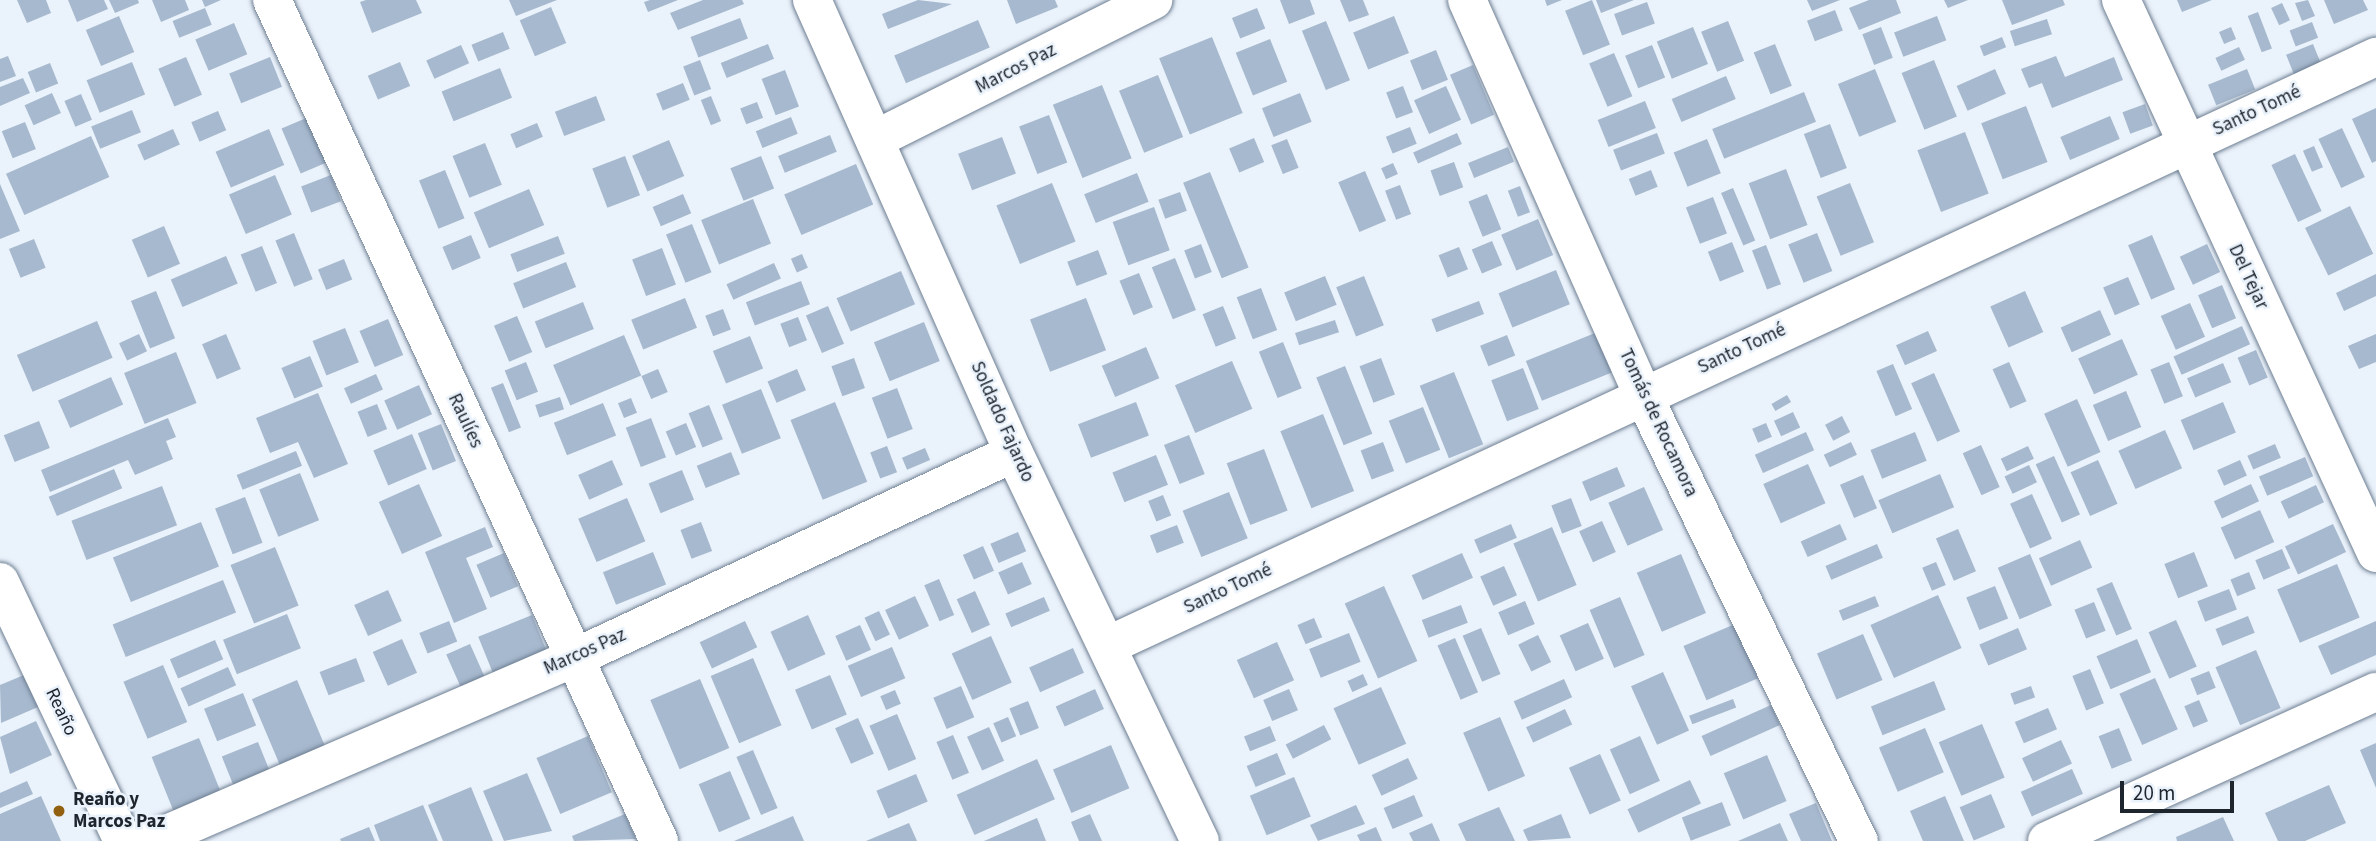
<!DOCTYPE html>
<html>
<head>
<meta charset="utf-8">
<style>
	body { margin:0 }
	#map { position:relative; width:2376px; height:841px; overflow:hidden; background:#eaf2fb; font-family:"Source Sans 3",sans-serif }
	div>[style] { position:absolute }
	.building>* { inset:0; background:#a7b9ce; transform-origin:0 0 }
	.roads { filter:drop-shadow(0 0 2px #6c7d91) drop-shadow(0 0 2px #6c7d91) }
	.minor>* { height:38px; margin:-19px; padding:0 19px; transform-origin:19px; border-radius:19px; background:#fff }
	.dots>* { width:19px; height:19px; translate:-50% -50%; box-sizing:border-box; border:4px solid #eaf2fb; border-radius:50% }
	span { translate:-50% -50%; white-space:nowrap; text-align:center; line-height:1.15; -webkit-text-stroke:5px #eaf2fb; paint-order:stroke }
	.street-label { font-size:19px; color:#1e252d }
	.poi-label { font-size:19px; color:#1e252d; font-weight:700 }
	.left { translate:0 -50%; text-align:left }
	.scale { position:absolute; left:2120px; top:781px; width:114px; height:32px; box-sizing:border-box; border:4px solid #1e252d; border-top:0; padding-left:9px; font-size:21px; line-height:24px; white-space:nowrap; color:#1e252d; -webkit-text-stroke:5px #eaf2fb; paint-order:stroke }
</style>
</head>
<body>
<div id="map">
	<div class="building">
		<div style="clip-path:polygon(17px 0,46px 0,51px 13px,27px 23px)"></div>
		<div style="clip-path:polygon(68px 0,104px 0,108px 9px,77px 22px)"></div>
		<div style="clip-path:polygon(109px 0,138px 0,139px 3px,115px 13px)"></div>
		<div style="clip-path:polygon(152px 0,185px 0,189px 10px,161px 22px)"></div>
		<div style="clip-path:polygon(202px 0,221px 0,205px 7px)"></div>
		<div style="clip-path:polygon(366px 0,416px 0,422px 13px,372px 33px,360px 2px)"></div>
		<div style="clip-path:polygon(509px 0,557px 0,516px 16px)"></div>
		<div style="clip-path:polygon(650px 0,678px 0,648px 12px,644px 2px)"></div>
		<div style="clip-path:polygon(703px 0,742px 0,744px 4px,678px 30px,670px 13px)"></div>
		<div style="clip-path:polygon(918px 0,952px 4px,888px 29px,882px 14px)"></div>
		<div style="clip-path:polygon(1007px 0,1055px 0,1058px 7px,1016px 24px)"></div>
		<div style="clip-path:polygon(1280px 0,1310px 0,1315px 14px,1289px 24px)"></div>
		<div style="clip-path:polygon(1340px 0,1363px 0,1369px 15px,1349px 22px)"></div>
		<div style="clip-path:polygon(1545px 0,1562px 0,1547px 6px)"></div>
		<div style="left:1592px;top:0;width:48px;height:29px;rotate:68deg"></div>
		<div style="clip-path:polygon(1596px 0,1634px 0,1601px 13px)"></div>
		<div style="clip-path:polygon(1807px 0,1840px 0,1812px 11px)"></div>
		<div style="clip-path:polygon(1869px 0,1896px 0,1901px 13px,1859px 30px,1849px 8px)"></div>
		<div style="clip-path:polygon(1944px 0,1968px 0,1948px 8px)"></div>
		<div style="clip-path:polygon(2002px 0,2063px 0,2065px 5px,2012px 25px)"></div>
		<div style="clip-path:polygon(2177px 0,2212px 0,2182px 12px)"></div>
		<div style="clip-path:polygon(2308px 0,2315px 16px,2302px 21px,2295px 3px)"></div>
		<div style="clip-path:polygon(2324px 0,2363px 0,2368px 10px,2334px 24px)"></div>
		<div style="left:1647px;top:2px;width:23px;height:35px;rotate:70deg"></div>
		<div style="left:2282px;top:3px;width:19px;height:12px;rotate:65deg"></div>
		<div style="left:551px;top:7px;width:39px;height:34px;rotate:67deg"></div>
		<div style="left:205px;top:8px;width:18px;height:35px;rotate:68deg"></div>
		<div style="left:1257px;top:8px;width:22px;height:27px;rotate:68deg"></div>
		<div style="left:1835px;top:10px;width:22px;height:30px;rotate:69deg"></div>
		<div style="left:2258px;top:12px;width:39px;height:11px;rotate:69deg"></div>
		<div style="left:119px;top:16px;width:39px;height:36px;rotate:67deg"></div>
		<div style="left:1394px;top:16px;width:40px;height:44px;rotate:68deg"></div>
		<div style="left:1937px;top:16px;width:26px;height:46px;rotate:69deg"></div>
		<div style="left:740px;top:18px;width:22px;height:53px;rotate:69deg"></div>
		<div style="left:2047px;top:19px;width:16px;height:39px;rotate:72deg"></div>
		<div style="left:978px;top:20px;width:30px;height:91px;rotate:67deg"></div>
		<div style="left:1326px;top:21px;width:64px;height:26px;rotate:68deg"></div>
		<div style="left:1728px;top:21px;width:43px;height:29px;rotate:68deg"></div>
		<div style="left:2312px;top:22px;width:17px;height:24px;rotate:69deg"></div>
		<div style="left:234px;top:23px;width:34px;height:42px;rotate:67deg"></div>
		<div style="left:1693px;top:27px;width:40px;height:39px;rotate:68deg"></div>
		<div style="left:1881px;top:27px;width:33px;height:20px;rotate:69deg"></div>
		<div style="left:2231px;top:27px;width:13px;height:13px;rotate:67deg"></div>
		<div style="left:503px;top:32px;width:18px;height:34px;rotate:68deg"></div>
		<div style="left:1212px;top:37px;width:82px;height:57px;rotate:68deg"></div>
		<div style="left:2002px;top:37px;width:11px;height:24px;rotate:68deg"></div>
		<div style="left:1270px;top:39px;width:46px;height:37px;rotate:68deg"></div>
		<div style="left:768px;top:44px;width:16px;height:51px;rotate:68deg"></div>
		<div style="left:1775px;top:44px;width:45px;height:23px;rotate:68deg"></div>
		<div style="left:2313px;top:44px;width:22px;height:29px;rotate:68deg"></div>
		<div style="left:461px;top:45px;width:20px;height:38px;rotate:66deg"></div>
		<div style="left:1652px;top:45px;width:35px;height:29px;rotate:68deg"></div>
		<div style="left:2239px;top:47px;width:14px;height:26px;rotate:65deg"></div>
		<div style="left:1436px;top:50px;width:32px;height:28px;rotate:68deg"></div>
		<div style="left:1614px;top:53px;width:47px;height:27px;rotate:67deg"></div>
		<div style="clip-path:polygon(8px 56px,16px 76px,0 82px,0 59px)"></div>
		<div style="clip-path:polygon(2056px 56px,2065px 77px,2114px 57px,2123px 80px,2052px 108px,2042px 83px,2029px 88px,2021px 69px)"></div>
		<div style="left:186px;top:57px;width:41px;height:30px;rotate:67deg"></div>
		<div style="left:270px;top:57px;width:32px;height:44px;rotate:68deg"></div>
		<div style="left:700px;top:60px;width:31px;height:18px;rotate:69deg"></div>
		<div style="left:1934px;top:60px;width:61px;height:35px;rotate:68deg"></div>
		<div style="left:132px;top:62px;width:35px;height:49px;rotate:68deg"></div>
		<div style="left:400px;top:62px;width:26px;height:35px;rotate:67deg"></div>
		<div style="left:50px;top:63px;width:22px;height:24px;rotate:68deg"></div>
		<div style="left:1473px;top:65px;width:54px;height:25px;rotate:67deg"></div>
		<div style="left:500px;top:68px;width:32px;height:63px;rotate:68deg"></div>
		<div style="left:1875px;top:69px;width:57px;height:40px;rotate:68deg"></div>
		<div style="left:1995px;top:69px;width:27px;height:42px;rotate:66deg"></div>
		<div style="left:2247px;top:69px;width:22px;height:42px;rotate:68deg"></div>
		<div style="left:785px;top:70px;width:39px;height:25px;rotate:69deg"></div>
		<div style="left:1158px;top:75px;width:67px;height:42px;rotate:68deg"></div>
		<div style="left:1726px;top:76px;width:25px;height:59px;rotate:67deg"></div>
		<div style="clip-path:polygon(23px 78px,30px 93px,0 106px,0 87px)"></div>
		<div style="left:683px;top:83px;width:18px;height:29px;rotate:68deg"></div>
		<div style="left:1102px;top:85px;width:79px;height:53px;rotate:68deg"></div>
		<div style="left:1403px;top:86px;width:28px;height:18px;rotate:69deg"></div>
		<div style="left:1446px;top:86px;width:37px;height:35px;rotate:66deg"></div>
		<div style="left:1804px;top:92px;width:32px;height:99px;rotate:68deg"></div>
		<div style="left:52px;top:93px;width:22px;height:30px;rotate:66deg"></div>
		<div style="left:1300px;top:93px;width:31px;height:41px;rotate:68deg"></div>
		<div style="left:81px;top:94px;width:28px;height:18px;rotate:67deg"></div>
		<div style="left:596px;top:96px;width:26px;height:44px;rotate:69deg"></div>
		<div style="left:711px;top:96px;width:27px;height:11px;rotate:68deg"></div>
		<div style="left:1645px;top:101px;width:29px;height:51px;rotate:68deg"></div>
		<div style="left:757px;top:102px;width:17px;height:18px;rotate:69deg"></div>
		<div style="left:2145px;top:104px;width:23px;height:24px;rotate:70deg"></div>
		<div style="left:2026px;top:106px;width:60px;height:48px;rotate:69deg"></div>
		<div style="clip-path:polygon(2376px 108px,2376px 161px,2372px 163px,2352px 119px)"></div>
		<div style="left:132px;top:110px;width:24px;height:44px;rotate:68deg"></div>
		<div style="left:218px;top:111px;width:21px;height:29px;rotate:67deg"></div>
		<div style="left:1049px;top:115px;width:51px;height:32px;rotate:69deg"></div>
		<div style="left:311px;top:116px;width:49px;height:32px;rotate:67deg"></div>
		<div style="left:2110px;top:116px;width:25px;height:54px;rotate:67deg"></div>
		<div style="left:791px;top:117px;width:18px;height:38px;rotate:68deg"></div>
		<div style="left:25px;top:122px;width:29px;height:25px;rotate:68deg"></div>
		<div style="left:537px;top:123px;width:15px;height:29px;rotate:67deg"></div>
		<div style="left:1830px;top:124px;width:47px;height:28px;rotate:69deg"></div>
		<div style="left:1410px;top:127px;width:18px;height:26px;rotate:68deg"></div>
		<div style="left:2342px;top:128px;width:54px;height:26px;rotate:65deg"></div>
		<div style="left:173px;top:129px;width:17px;height:39px;rotate:66deg"></div>
		<div style="left:269px;top:129px;width:39px;height:58px;rotate:67deg"></div>
		<div style="left:1965px;top:132px;width:66px;height:51px;rotate:69deg"></div>
		<div style="left:1457px;top:133px;width:12px;height:48px;rotate:66deg"></div>
		<div style="left:1657px;top:133px;width:22px;height:47px;rotate:69deg"></div>
		<div style="left:830px;top:135px;width:18px;height:56px;rotate:68deg"></div>
		<div style="left:91px;top:136px;width:45px;height:93px;rotate:66deg"></div>
		<div style="left:1002px;top:137px;width:39px;height:47px;rotate:69deg"></div>
		<div style="left:1254px;top:138px;width:26px;height:27px;rotate:67deg"></div>
		<div style="left:1287px;top:139px;width:31px;height:17px;rotate:68deg"></div>
		<div style="left:1707px;top:139px;width:37px;height:36px;rotate:68deg"></div>
		<div style="left:669px;top:140px;width:39px;height:40px;rotate:67deg"></div>
		<div style="left:485px;top:143px;width:45px;height:35px;rotate:68deg"></div>
		<div style="left:2314px;top:146px;width:23px;height:12px;rotate:67deg"></div>
		<div style="left:1508px;top:147px;width:16px;height:43px;rotate:68deg"></div>
		<div style="left:2295px;top:154px;width:63px;height:26px;rotate:65deg"></div>
		<div style="left:625px;top:156px;width:42px;height:35px;rotate:69deg"></div>
		<div style="left:761px;top:156px;width:35px;height:33px;rotate:68deg"></div>
		<div style="left:1454px;top:162px;width:27px;height:25px;rotate:70deg"></div>
		<div style="left:1393px;top:163px;width:12px;height:13px;rotate:66deg"></div>
		<div style="left:856px;top:164px;width:44px;height:78px;rotate:67deg"></div>
		<div style="left:1786px;top:169px;width:60px;height:40px;rotate:69deg"></div>
		<div style="left:445px;top:170px;width:52px;height:28px;rotate:68deg"></div>
		<div style="left:1651px;top:170px;width:18px;height:24px;rotate:68deg"></div>
		<div style="left:1365px;top:171px;width:54px;height:29px;rotate:67deg"></div>
		<div style="left:1210px;top:172px;width:103px;height:29px;rotate:68deg"></div>
		<div style="left:1137px;top:173px;width:31px;height:57px;rotate:68deg"></div>
		<div style="left:275px;top:175px;width:43px;height:50px;rotate:67deg"></div>
		<div style="left:331px;top:175px;width:28px;height:32px;rotate:69deg"></div>
		<div style="left:1052px;top:183px;width:63px;height:60px;rotate:68deg"></div>
		<div style="left:1850px;top:183px;width:64px;height:36px;rotate:68deg"></div>
		<div style="clip-path:polygon(0 184px,20px 231px,0 239px)"></div>
		<div style="left:1400px;top:185px;width:31px;height:16px;rotate:69deg"></div>
		<div style="left:1520px;top:186px;width:28px;height:13px;rotate:69deg"></div>
		<div style="left:1733px;top:188px;width:57px;height:13px;rotate:67deg"></div>
		<div style="left:529px;top:189px;width:39px;height:60px;rotate:67deg"></div>
		<div style="left:1180px;top:192px;width:20px;height:23px;rotate:70deg"></div>
		<div style="left:683px;top:194px;width:21px;height:33px;rotate:67deg"></div>
		<div style="left:1487px;top:194px;width:38px;height:20px;rotate:68deg"></div>
		<div style="left:1713px;top:197px;width:39px;height:29px;rotate:69deg"></div>
		<div style="left:753px;top:199px;width:48px;height:56px;rotate:68deg"></div>
		<div style="left:2350px;top:206px;width:53px;height:50px;rotate:64deg"></div>
		<div style="left:1154px;top:207px;width:46px;height:44px;rotate:70deg"></div>
		<div style="left:1538px;top:219px;width:39px;height:40px;rotate:67deg"></div>
		<div style="left:692px;top:224px;width:52px;height:28px;rotate:68deg"></div>
		<div style="left:164px;top:226px;width:41px;height:35px;rotate:67deg"></div>
		<div style="left:294px;top:233px;width:50px;height:20px;rotate:68deg"></div>
		<div style="left:1817px;top:233px;width:41px;height:31px;rotate:68deg"></div>
		<div style="left:471px;top:235px;width:25px;height:31px;rotate:67deg"></div>
		<div style="left:2152px;top:235px;width:59px;height:26px;rotate:67deg"></div>
		<div style="left:558px;top:236px;width:19px;height:51px;rotate:69deg"></div>
		<div style="left:34px;top:239px;width:31px;height:27px;rotate:68deg"></div>
		<div style="left:1492px;top:241px;width:26px;height:22px;rotate:67deg"></div>
		<div style="left:1732px;top:242px;width:32px;height:26px;rotate:68deg"></div>
		<div style="left:1201px;top:244px;width:30px;height:18px;rotate:69deg"></div>
		<div style="left:2207px;top:244px;width:31px;height:30px;rotate:65deg"></div>
		<div style="left:1766px;top:245px;width:42px;height:15px;rotate:69deg"></div>
		<div style="left:262px;top:246px;width:40px;height:23px;rotate:68deg"></div>
		<div style="left:1459px;top:247px;width:24px;height:22px;rotate:68deg"></div>
		<div style="left:662px;top:248px;width:39px;height:32px;rotate:69deg"></div>
		<div style="left:1098px;top:250px;width:26px;height:33px;rotate:69deg"></div>
		<div style="left:802px;top:254px;width:15px;height:12px;rotate:67deg"></div>
		<div style="left:226px;top:256px;width:30px;height:60px;rotate:67deg"></div>
		<div style="left:1175px;top:258px;width:56px;height:25px;rotate:68deg"></div>
		<div style="left:344px;top:259px;width:22px;height:28px;rotate:68deg"></div>
		<div style="left:566px;top:262px;width:27px;height:57px;rotate:68deg"></div>
		<div style="left:774px;top:263px;width:17px;height:52px;rotate:66deg"></div>
		<div style="left:1556px;top:270px;width:37px;height:62px;rotate:68deg"></div>
		<div style="left:901px;top:271px;width:36px;height:70px;rotate:67deg"></div>
		<div style="left:1139px;top:273px;width:37px;height:21px;rotate:68deg"></div>
		<div style="clip-path:polygon(2376px 274px,2376px 296px,2344px 311px,2336px 293px)"></div>
		<div style="left:1325px;top:276px;width:31px;height:44px;rotate:68deg"></div>
		<div style="left:1364px;top:276px;width:53px;height:30px;rotate:68deg"></div>
		<div style="left:2128px;top:277px;width:30px;height:27px;rotate:67deg"></div>
		<div style="left:801px;top:281px;width:25px;height:59px;rotate:69deg"></div>
		<div style="left:2222px;top:285px;width:36px;height:26px;rotate:67deg"></div>
		<div style="left:1261px;top:288px;width:45px;height:26px;rotate:69deg"></div>
		<div style="left:156px;top:291px;width:51px;height:27px;rotate:68deg"></div>
		<div style="left:2025px;top:291px;width:45px;height:38px;rotate:66deg"></div>
		<div style="left:685px;top:298px;width:32px;height:58px;rotate:68deg"></div>
		<div style="left:1086px;top:298px;width:56px;height:60px;rotate:69deg"></div>
		<div style="left:1479px;top:301px;width:14px;height:51px;rotate:69deg"></div>
		<div style="left:583px;top:302px;width:29px;height:52px;rotate:68deg"></div>
		<div style="left:2190px;top:303px;width:37px;height:32px;rotate:66deg"></div>
		<div style="left:828px;top:306px;width:41px;height:24px;rotate:67deg"></div>
		<div style="left:1223px;top:306px;width:35px;height:22px;rotate:68deg"></div>
		<div style="left:723px;top:309px;width:22px;height:19px;rotate:69deg"></div>
		<div style="left:2100px;top:310px;width:27px;height:43px;rotate:66deg"></div>
		<div style="left:517px;top:316px;width:39px;height:25px;rotate:67deg"></div>
		<div style="left:798px;top:317px;width:25px;height:19px;rotate:69deg"></div>
		<div style="left:388px;top:319px;width:39px;height:31px;rotate:67deg"></div>
		<div style="left:1335px;top:320px;width:13px;height:42px;rotate:72deg"></div>
		<div style="left:97px;top:321px;width:40px;height:87px;rotate:67deg"></div>
		<div style="left:924px;top:322px;width:42px;height:54px;rotate:68deg"></div>
		<div style="left:2242px;top:326px;width:20px;height:75px;rotate:66deg"></div>
		<div style="left:345px;top:328px;width:37px;height:35px;rotate:68deg"></div>
		<div style="left:1600px;top:331px;width:43px;height:80px;rotate:68deg"></div>
		<div style="left:1928px;top:331px;width:22px;height:35px;rotate:66deg"></div>
		<div style="left:139px;top:334px;width:19px;height:22px;rotate:65deg"></div>
		<div style="left:226px;top:334px;width:38px;height:26px;rotate:67deg"></div>
		<div style="clip-path:polygon(2376px 334px,2376px 362px,2359px 369px,2348px 346px)"></div>
		<div style="left:624px;top:335px;width:44px;height:77px;rotate:67deg"></div>
		<div style="left:1507px;top:335px;width:22px;height:29px;rotate:68deg"></div>
		<div style="left:750px;top:336px;width:35px;height:40px;rotate:68deg"></div>
		<div style="left:2122px;top:339px;width:39px;height:48px;rotate:66deg"></div>
		<div style="left:1283px;top:342px;width:50px;height:26px;rotate:68deg"></div>
		<div style="left:1146px;top:347px;width:34px;height:48px;rotate:67deg"></div>
		<div style="left:2256px;top:350px;width:30px;height:20px;rotate:67deg"></div>
		<div style="left:176px;top:352px;width:55px;height:56px;rotate:68deg"></div>
		<div style="left:310px;top:356px;width:33px;height:31px;rotate:67deg"></div>
		<div style="left:854px;top:358px;width:32px;height:24px;rotate:70deg"></div>
		<div style="left:1381px;top:358px;width:39px;height:23px;rotate:69deg"></div>
		<div style="left:1232px;top:361px;width:52px;height:62px;rotate:67deg"></div>
		<div style="left:526px;top:362px;width:32px;height:23px;rotate:68deg"></div>
		<div style="left:2009px;top:362px;width:43px;height:18px;rotate:66deg"></div>
		<div style="left:2169px;top:362px;width:37px;height:20px;rotate:68deg"></div>
		<div style="left:2223px;top:363px;width:21px;height:39px;rotate:67deg"></div>
		<div style="left:1893px;top:364px;width:49px;height:18px;rotate:67deg"></div>
		<div style="left:1345px;top:366px;width:73px;height:31px;rotate:68deg"></div>
		<div style="left:1523px;top:368px;width:44px;height:34px;rotate:69deg"></div>
		<div style="left:658px;top:369px;width:25px;height:18px;rotate:67deg"></div>
		<div style="left:797px;top:369px;width:23px;height:32px;rotate:67deg"></div>
		<div style="left:1454px;top:372px;width:78px;height:37px;rotate:68deg"></div>
		<div style="left:1934px;top:373px;width:64px;height:25px;rotate:66deg"></div>
		<div style="left:376px;top:374px;width:17px;height:35px;rotate:66deg"></div>
		<div style="left:111px;top:377px;width:30px;height:58px;rotate:66deg"></div>
		<div style="left:503px;top:383px;width:48px;height:13px;rotate:68deg"></div>
		<div style="left:419px;top:385px;width:32px;height:38px;rotate:66deg"></div>
		<div style="left:897px;top:388px;width:44px;height:27px;rotate:69deg"></div>
		<div style="left:761px;top:389px;width:53px;height:42px;rotate:68deg"></div>
		<div style="left:2126px;top:391px;width:39px;height:36px;rotate:67deg"></div>
		<div style="clip-path:polygon(318px 393px,348px 464px,314px 478px,298px 442px,270px 453px,256px 418px)"></div>
		<div style="left:1787px;top:395px;width:8px;height:18px;rotate:60deg"></div>
		<div style="left:560px;top:397px;width:13px;height:26px;rotate:72deg"></div>
		<div style="left:631px;top:398px;width:16px;height:14px;rotate:68deg"></div>
		<div style="left:2077px;top:399px;width:58px;height:36px;rotate:66deg"></div>
		<div style="left:835px;top:402px;width:86px;height:48px;rotate:68deg"></div>
		<div style="left:1136px;top:402px;width:36px;height:62px;rotate:69deg"></div>
		<div style="left:2223px;top:402px;width:33px;height:46px;rotate:67deg"></div>
		<div style="left:603px;top:403px;width:35px;height:53px;rotate:68deg"></div>
		<div style="left:377px;top:404px;width:27px;height:21px;rotate:68deg"></div>
		<div style="left:709px;top:405px;width:37px;height:22px;rotate:68deg"></div>
		<div style="left:1423px;top:407px;width:46px;height:37px;rotate:68deg"></div>
		<div style="left:1793px;top:412px;width:17px;height:21px;rotate:65deg"></div>
		<div style="left:1323px;top:414px;width:83px;height:46px;rotate:68deg"></div>
		<div style="left:1842px;top:416px;width:18px;height:19px;rotate:63deg"></div>
		<div style="clip-path:polygon(168px 418px,176px 437px,166px 441px,173px 459px,135px 475px,128px 460px,50px 492px,41px 470px)"></div>
		<div style="left:651px;top:418px;width:42px;height:27px;rotate:69deg"></div>
		<div style="left:39px;top:421px;width:29px;height:38px;rotate:68deg"></div>
		<div style="left:686px;top:423px;width:26px;height:22px;rotate:67deg"></div>
		<div style="left:1766px;top:423px;width:15px;height:15px;rotate:67deg"></div>
		<div style="left:441px;top:424px;width:40px;height:25px;rotate:68deg"></div>
		<div style="left:2165px;top:430px;width:42px;height:51px;rotate:66deg"></div>
		<div style="left:1806px;top:432px;width:20px;height:56px;rotate:66deg"></div>
		<div style="left:1915px;top:432px;width:31px;height:48px;rotate:68deg"></div>
		<div style="left:412px;top:434px;width:38px;height:42px;rotate:67deg"></div>
		<div style="left:1189px;top:435px;width:42px;height:27px;rotate:68deg"></div>
		<div style="left:1383px;top:442px;width:31px;height:24px;rotate:69deg"></div>
		<div style="left:1851px;top:442px;width:14px;height:30px;rotate:65deg"></div>
		<div style="left:2275px;top:444px;width:15px;height:30px;rotate:67deg"></div>
		<div style="left:1981px;top:445px;width:46px;height:20px;rotate:66deg"></div>
		<div style="left:887px;top:446px;width:28px;height:18px;rotate:69deg"></div>
		<div style="left:2028px;top:446px;width:14px;height:30px;rotate:65deg"></div>
		<div style="left:925px;top:448px;width:13px;height:25px;rotate:67deg"></div>
		<div style="left:1264px;top:449px;width:66px;height:40px;rotate:69deg"></div>
		<div style="left:296px;top:451px;width:16px;height:64px;rotate:68deg"></div>
		<div style="left:731px;top:452px;width:24px;height:37px;rotate:68deg"></div>
		<div style="left:1156px;top:455px;width:32px;height:47px;rotate:68deg"></div>
		<div style="left:2054px;top:456px;width:64px;height:20px;rotate:66deg"></div>
		<div style="left:2305px;top:457px;width:21px;height:50px;rotate:67deg"></div>
		<div style="left:612px;top:460px;width:27px;height:37px;rotate:66deg"></div>
		<div style="left:2098px;top:460px;width:48px;height:30px;rotate:66deg"></div>
		<div style="left:2240px;top:460px;width:17px;height:25px;rotate:66deg"></div>
		<div style="left:1808px;top:464px;width:43px;height:49px;rotate:66deg"></div>
		<div style="left:2029px;top:465px;width:19px;height:27px;rotate:65deg"></div>
		<div style="left:1617px;top:467px;width:21px;height:38px;rotate:67deg"></div>
		<div style="left:114px;top:469px;width:21px;height:71px;rotate:67deg"></div>
		<div style="left:682px;top:470px;width:32px;height:36px;rotate:68deg"></div>
		<div style="left:300px;top:473px;width:51px;height:44px;rotate:68deg"></div>
		<div style="left:1940px;top:474px;width:36px;height:67px;rotate:67deg"></div>
		<div style="left:1863px;top:475px;width:36px;height:25px;rotate:67deg"></div>
		<div style="left:419px;top:484px;width:57px;height:44px;rotate:66deg"></div>
		<div style="left:2251px;top:484px;width:19px;height:41px;rotate:65deg"></div>
		<div style="left:2316px;top:485px;width:19px;height:39px;rotate:65deg"></div>
		<div style="left:162px;top:486px;width:42px;height:97px;rotate:69deg"></div>
		<div style="left:1644px;top:487px;width:47px;height:39px;rotate:66deg"></div>
		<div style="left:1229px;top:492px;width:50px;height:50px;rotate:68deg"></div>
		<div style="left:2032px;top:494px;width:49px;height:24px;rotate:66deg"></div>
		<div style="left:1163px;top:495px;width:22px;height:16px;rotate:68deg"></div>
		<div style="left:245px;top:497px;width:49px;height:32px;rotate:69deg"></div>
		<div style="left:627px;top:498px;width:47px;height:53px;rotate:67deg"></div>
		<div style="left:1571px;top:498px;width:30px;height:21px;rotate:69deg"></div>
		<div style="left:2260px;top:510px;width:35px;height:43px;rotate:66deg"></div>
		<div style="left:1602px;top:521px;width:34px;height:25px;rotate:66deg"></div>
		<div style="left:201px;top:522px;width:48px;height:95px;rotate:68deg"></div>
		<div style="left:701px;top:522px;width:31px;height:22px;rotate:69deg"></div>
		<div style="left:1511px;top:524px;width:15px;height:40px;rotate:67deg"></div>
		<div style="left:1840px;top:524px;width:17px;height:43px;rotate:66deg"></div>
		<div style="left:2333px;top:524px;width:31px;height:53px;rotate:65deg"></div>
		<div style="left:1177px;top:525px;width:19px;height:29px;rotate:69deg"></div>
		<div style="clip-path:polygon(485px 527px,493px 547px,466px 558px,487px 609px,454px 623px,425px 552px)"></div>
		<div style="left:1552px;top:527px;width:63px;height:42px;rotate:67deg"></div>
		<div style="left:1958px;top:529px;width:46px;height:24px;rotate:67deg"></div>
		<div style="left:1018px;top:532px;width:21px;height:30px;rotate:67deg"></div>
		<div style="left:2080px;top:540px;width:30px;height:45px;rotate:66deg"></div>
		<div style="left:1877px;top:544px;width:15px;height:56px;rotate:67deg"></div>
		<div style="left:983px;top:546px;width:27px;height:22px;rotate:66deg"></div>
		<div style="left:275px;top:547px;width:63px;height:48px;rotate:68deg"></div>
		<div style="left:2282px;top:549px;width:21px;height:29px;rotate:67deg"></div>
		<div style="left:653px;top:552px;width:35px;height:54px;rotate:68deg"></div>
		<div style="left:2194px;top:552px;width:37px;height:32px;rotate:68deg"></div>
		<div style="left:504px;top:553px;width:36px;height:30px;rotate:67deg"></div>
		<div style="left:1462px;top:553px;width:27px;height:55px;rotate:66deg"></div>
		<div style="left:1681px;top:554px;width:64px;height:48px;rotate:67deg"></div>
		<div style="left:2030px;top:554px;width:56px;height:35px;rotate:67deg"></div>
		<div style="left:1022px;top:562px;width:24px;height:26px;rotate:66deg"></div>
		<div style="left:1936px;top:562px;width:25px;height:15px;rotate:67deg"></div>
		<div style="left:2337px;top:564px;width:58px;height:65px;rotate:67deg"></div>
		<div style="left:1504px;top:566px;width:32px;height:26px;rotate:66deg"></div>
		<div style="left:2249px;top:572px;width:18px;height:20px;rotate:68deg"></div>
		<div style="left:939px;top:579px;width:39px;height:16px;rotate:67deg"></div>
		<div style="left:223px;top:580px;width:35px;height:119px;rotate:68deg"></div>
		<div style="left:2112px;top:582px;width:51px;height:17px;rotate:67deg"></div>
		<div style="left:1384px;top:586px;width:82px;height:43px;rotate:66deg"></div>
		<div style="left:1995px;top:586px;width:35px;height:31px;rotate:68deg"></div>
		<div style="left:2229px;top:589px;width:22px;height:34px;rotate:69deg"></div>
		<div style="left:388px;top:590px;width:34px;height:37px;rotate:66deg"></div>
		<div style="left:975px;top:591px;width:37px;height:20px;rotate:66deg"></div>
		<div style="left:1938px;top:595px;width:58px;height:74px;rotate:66deg"></div>
		<div style="left:915px;top:596px;width:33px;height:33px;rotate:65deg"></div>
		<div style="left:1875px;top:596px;width:11px;height:39px;rotate:68deg"></div>
		<div style="left:1044px;top:597px;width:15px;height:42px;rotate:67deg"></div>
		<div style="left:1620px;top:597px;width:63px;height:33px;rotate:67deg"></div>
		<div style="left:1525px;top:601px;width:25px;height:29px;rotate:67deg"></div>
		<div style="left:2094px;top:602px;width:31px;height:21px;rotate:68deg"></div>
		<div style="left:1461px;top:605px;width:19px;height:42px;rotate:69deg"></div>
		<div style="left:879px;top:611px;width:26px;height:16px;rotate:65deg"></div>
		<div style="left:287px;top:614px;width:37px;height:69px;rotate:68deg"></div>
		<div style="left:532px;top:615px;width:40px;height:58px;rotate:68deg"></div>
		<div style="left:808px;top:615px;width:43px;height:41px;rotate:66deg"></div>
		<div style="left:2248px;top:616px;width:18px;height:35px;rotate:68deg"></div>
		<div style="left:1314px;top:618px;width:21px;height:18px;rotate:67deg"></div>
		<div style="left:2176px;top:620px;width:51px;height:30px;rotate:66deg"></div>
		<div style="left:449px;top:621px;width:22px;height:32px;rotate:68deg"></div>
		<div style="left:745px;top:621px;width:29px;height:50px;rotate:65deg"></div>
		<div style="clip-path:polygon(2376px 621px,2376px 655px,2331px 675px,2318px 646px)"></div>
		<div style="left:1588px;top:623px;width:39px;height:31px;rotate:66deg"></div>
		<div style="left:1735px;top:624px;width:59px;height:56px;rotate:67deg"></div>
		<div style="left:860px;top:625px;width:27px;height:27px;rotate:66deg"></div>
		<div style="left:1481px;top:628px;width:50px;height:20px;rotate:67deg"></div>
		<div style="left:2018px;top:628px;width:23px;height:42px;rotate:67deg"></div>
		<div style="left:1349px;top:633px;width:31px;height:43px;rotate:68deg"></div>
		<div style="left:1863px;top:634px;width:50px;height:50px;rotate:67deg"></div>
		<div style="left:1538px;top:635px;width:30px;height:22px;rotate:64deg"></div>
		<div style="left:991px;top:636px;width:51px;height:43px;rotate:66deg"></div>
		<div style="left:1455px;top:638px;width:59px;height:19px;rotate:67deg"></div>
		<div style="left:402px;top:639px;width:37px;height:32px;rotate:66deg"></div>
		<div style="left:2137px;top:639px;width:36px;height:44px;rotate:67deg"></div>
		<div style="left:215px;top:640px;width:21px;height:49px;rotate:67deg"></div>
		<div style="left:1277px;top:642px;width:42px;height:44px;rotate:66deg"></div>
		<div style="left:470px;top:644px;width:49px;height:26px;rotate:66deg"></div>
		<div style="left:892px;top:647px;width:34px;height:48px;rotate:67deg"></div>
		<div style="left:1073px;top:648px;width:27px;height:48px;rotate:66deg"></div>
		<div style="left:2256px;top:650px;width:63px;height:44px;rotate:67deg"></div>
		<div style="left:356px;top:658px;width:25px;height:39px;rotate:69deg"></div>
		<div style="left:753px;top:658px;width:73px;height:46px;rotate:67deg"></div>
		<div style="left:163px;top:665px;width:62px;height:43px;rotate:67deg"></div>
		<div style="left:228px;top:667px;width:20px;height:52px;rotate:66deg"></div>
		<div style="left:2090px;top:669px;width:37px;height:19px;rotate:68deg"></div>
		<div style="left:2209px;top:671px;width:18px;height:20px;rotate:68deg"></div>
		<div style="left:1663px;top:672px;width:64px;height:35px;rotate:66deg"></div>
		<div style="left:1363px;top:674px;width:12px;height:17px;rotate:66deg"></div>
		<div style="clip-path:polygon(24px 675px,38px 707px,1px 723px,0 685px)"></div>
		<div style="left:830px;top:675px;width:43px;height:38px;rotate:67deg"></div>
		<div style="left:2155px;top:678px;width:56px;height:39px;rotate:66deg"></div>
		<div style="left:700px;top:679px;width:75px;height:54px;rotate:67deg"></div>
		<div style="left:1564px;top:679px;width:20px;height:55px;rotate:66deg"></div>
		<div style="left:297px;top:680px;width:76px;height:49px;rotate:67deg"></div>
		<div style="left:1934px;top:681px;width:31px;height:68px;rotate:68deg"></div>
		<div style="left:961px;top:686px;width:34px;height:30px;rotate:67deg"></div>
		<div style="left:2031px;top:686px;width:12px;height:22px;rotate:70deg"></div>
		<div style="left:1381px;top:687px;width:62px;height:52px;rotate:66deg"></div>
		<div style="left:1095px;top:689px;width:22px;height:43px;rotate:66deg"></div>
		<div style="left:1289px;top:689px;width:23px;height:28px;rotate:67deg"></div>
		<div style="left:895px;top:690px;width:15px;height:16px;rotate:67deg"></div>
		<div style="left:243px;top:693px;width:35px;height:42px;rotate:68deg"></div>
		<div style="left:1733px;top:699px;width:9px;height:47px;rotate:69deg"></div>
		<div style="left:2199px;top:700px;width:23px;height:16px;rotate:67deg"></div>
		<div style="left:1028px;top:701px;width:29px;height:20px;rotate:68deg"></div>
		<div style="left:1771px;top:705px;width:22px;height:76px;rotate:66deg"></div>
		<div style="left:2048px;top:708px;width:23px;height:36px;rotate:67deg"></div>
		<div style="left:1565px;top:709px;width:17px;height:43px;rotate:65deg"></div>
		<div style="left:897px;top:714px;width:49px;height:30px;rotate:67deg"></div>
		<div style="left:1008px;top:717px;width:21px;height:16px;rotate:67deg"></div>
		<div style="left:1500px;top:717px;width:64px;height:40px;rotate:67deg"></div>
		<div style="left:858px;top:718px;width:39px;height:25px;rotate:66deg"></div>
		<div style="clip-path:polygon(36px 721px,52px 755px,10px 774px,0 737px)"></div>
		<div style="left:1982px;top:724px;width:58px;height:47px;rotate:67deg"></div>
		<div style="left:1324px;top:725px;width:16px;height:43px;rotate:63deg"></div>
		<div style="left:1270px;top:726px;width:16px;height:28px;rotate:68deg"></div>
		<div style="left:989px;top:727px;width:37px;height:24px;rotate:66deg"></div>
		<div style="left:1925px;top:728px;width:48px;height:50px;rotate:67deg"></div>
		<div style="left:2119px;top:728px;width:35px;height:22px;rotate:68deg"></div>
		<div style="left:953px;top:735px;width:41px;height:18px;rotate:67deg"></div>
		<div style="left:588px;top:736px;width:61px;height:56px;rotate:67deg"></div>
		<div style="left:1640px;top:736px;width:49px;height:33px;rotate:66deg"></div>
		<div style="left:199px;top:738px;width:63px;height:51px;rotate:68deg"></div>
		<div style="left:2061px;top:740px;width:26px;height:43px;rotate:65deg"></div>
		<div style="left:258px;top:742px;width:43px;height:39px;rotate:68deg"></div>
		<div style="clip-path:polygon(2376px 743px,2376px 788px,2360px 750px)"></div>
		<div style="left:1111px;top:745px;width:47px;height:63px;rotate:67deg"></div>
		<div style="left:753px;top:750px;width:63px;height:18px;rotate:67deg"></div>
		<div style="left:1277px;top:753px;width:23px;height:33px;rotate:67deg"></div>
		<div style="left:1600px;top:754px;width:51px;height:34px;rotate:66deg"></div>
		<div style="left:1767px;top:755px;width:50px;height:47px;rotate:67deg"></div>
		<div style="left:1408px;top:758px;width:23px;height:40px;rotate:65deg"></div>
		<div style="left:1037px;top:759px;width:44px;height:88px;rotate:66deg"></div>
		<div style="left:2072px;top:769px;width:27px;height:56px;rotate:66deg"></div>
		<div style="left:730px;top:771px;width:52px;height:34px;rotate:67deg"></div>
		<div style="clip-path:polygon(527px 773px,552px 831px,504px 841px,483px 791px)"></div>
		<div style="left:916px;top:774px;width:30px;height:43px;rotate:67deg"></div>
		<div style="left:1294px;top:777px;width:43px;height:48px;rotate:67deg"></div>
		<div style="left:1690px;top:780px;width:26px;height:69px;rotate:65deg"></div>
		<div style="clip-path:polygon(27px 781px,33px 794px,0 808px,0 793px)"></div>
		<div style="clip-path:polygon(2329px 785px,2346px 823px,2305px 841px,2278px 841px,2265px 813px)"></div>
		<div style="clip-path:polygon(471px 787px,493px 841px,443px 841px,428px 805px)"></div>
		<div style="left:1991px;top:794px;width:36px;height:34px;rotate:67deg"></div>
		<div style="left:1414px;top:795px;width:23px;height:33px;rotate:67deg"></div>
		<div style="clip-path:polygon(41px 796px,61px 841px,0 841px,0 814px)"></div>
		<div style="clip-path:polygon(1945px 796px,1964px 841px,1923px 841px,1910px 811px)"></div>
		<div style="left:1722px;top:802px;width:25px;height:43px;rotate:69deg"></div>
		<div style="clip-path:polygon(1816px 803px,1832px 841px,1801px 841px,1789px 814px)"></div>
		<div style="clip-path:polygon(423px 805px,438px 841px,380px 841px,374px 825px)"></div>
		<div style="clip-path:polygon(1356px 805px,1365px 824px,1318px 841px,1310px 825px)"></div>
		<div style="clip-path:polygon(1499px 807px,1515px 841px,1466px 841px,1458px 824px)"></div>
		<div style="clip-path:polygon(625px 814px,636px 839px,574px 841px,572px 836px)"></div>
		<div style="clip-path:polygon(1090px 814px,1102px 841px,1079px 841px,1071px 822px)"></div>
		<div style="clip-path:polygon(1561px 814px,1571px 838px,1528px 841px,1523px 830px)"></div>
		<div style="clip-path:polygon(793px 816px,804px 841px,734px 841px)"></div>
		<div style="clip-path:polygon(2223px 817px,2234px 841px,2177px 841px,2176px 837px)"></div>
		<div style="clip-path:polygon(1037px 818px,1046px 841px,984px 841px)"></div>
		<div style="clip-path:polygon(909px 823px,917px 841px,866px 841px)"></div>
		<div style="clip-path:polygon(1432px 823px,1440px 841px,1413px 841px,1409px 833px)"></div>
		<div style="clip-path:polygon(1780px 823px,1788px 841px,1738px 841px)"></div>
		<div style="clip-path:polygon(369px 827px,375px 841px,341px 841px,340px 839px)"></div>
		<div style="clip-path:polygon(1376px 827px,1382px 841px,1360px 841px,1357px 835px)"></div>
	</div>
	<div class="roads">
		<div class="minor">
			<div style="left:272px;top:0;width:926px;rotate:65.29deg"></div>
			<div style="left:812px;top:0;width:496px;rotate:66deg"></div>
			<div style="left:1014px;top:453px;width:430px;rotate:64.4deg"></div>
			<div style="left:1467px;top:0;width:432px;rotate:66deg"></div>
			<div style="left:1643px;top:395px;width:496px;rotate:64.2deg"></div>
			<div style="left:2121px;top:0;width:609px;rotate:65.24deg"></div>
			<div style="left:878px;top:138px;width:308px;rotate:-26.6deg"></div>
			<div style="left:0;top:582px;width:287px;rotate:64.6deg"></div>
			<div style="left:1109px;top:645px;width:1397px;rotate:-24.9deg"></div>
			<div style="left:151px;top:841px;width:461px;rotate:-23.4deg"></div>
			<div style="left:574px;top:658px;width:485px;rotate:-25deg"></div>
			<div style="left:2047px;top:841px;width:361px;rotate:-24.4deg"></div>
		</div>
	</div>
	<div class="dots">
		<div style="left:59px;top:811px;background:#926011"></div>
	</div>
	<div class="street-label">
		<span style="left:1016px;top:69px;rotate:-27deg">Marcos Paz</span>
		<span style="left:2257px;top:111px;rotate:-25deg">Santo Tomé</span>
		<span style="left:2248px;top:277px;rotate:65deg">Del Tejar</span>
		<span style="left:1742px;top:349px;rotate:-25deg">Santo Tomé</span>
		<span style="left:465px;top:421px;rotate:65deg">Raulíes</span>
		<span style="left:1002px;top:422px;rotate:66deg">Soldado Fajardo</span>
		<span style="left:1658px;top:423px;rotate:65deg">Tomás de Rocamora</span>
		<span style="left:1228px;top:589px;rotate:-25deg">Santo Tomé</span>
		<span style="left:585px;top:652px;rotate:-24deg">Marcos Paz</span>
		<span style="left:61px;top:712px;rotate:65deg">Reaño</span>
	</div>
	<div class="poi-label">
		<span class="left" style="left:73px;top:811px">Reaño y<br>Marcos Paz</span>
	</div>
	<div class="scale">20 m</div>
</div>
</body>
</html>
